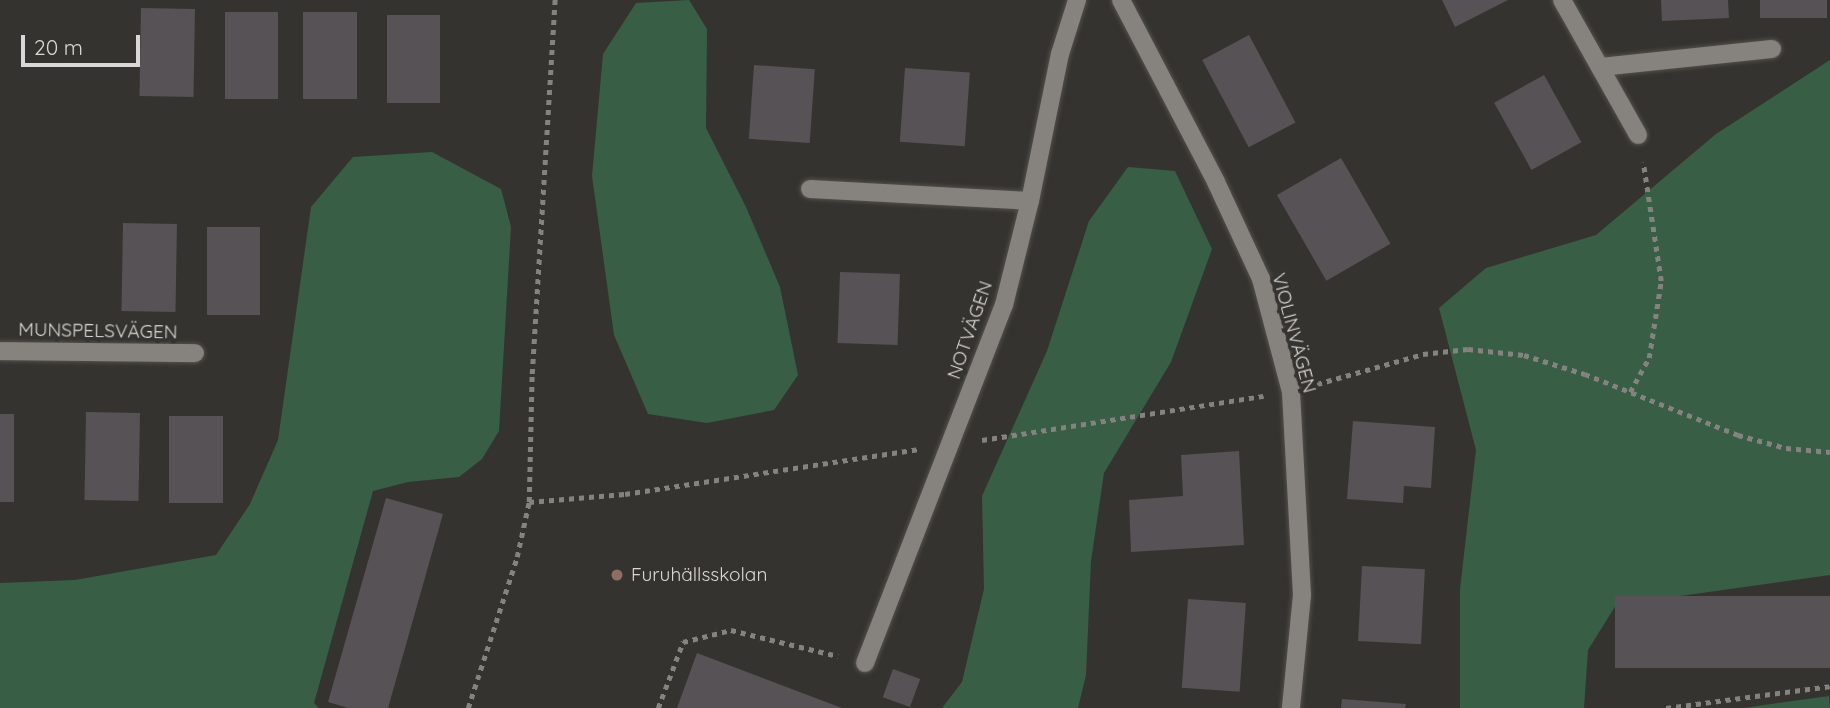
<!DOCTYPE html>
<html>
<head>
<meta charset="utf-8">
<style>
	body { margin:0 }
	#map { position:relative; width:1830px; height:708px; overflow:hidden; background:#35332f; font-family:Quicksand,sans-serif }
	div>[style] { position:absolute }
	.green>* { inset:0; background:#395e46 }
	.building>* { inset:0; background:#565256; transform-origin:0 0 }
	.path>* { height:4.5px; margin-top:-2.25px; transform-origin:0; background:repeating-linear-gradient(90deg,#858380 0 5px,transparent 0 10px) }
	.roads { filter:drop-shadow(0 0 2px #52504c) drop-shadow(0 0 2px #52504c) }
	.service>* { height:18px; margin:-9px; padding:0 9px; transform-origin:9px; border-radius:9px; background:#86837e }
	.minor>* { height:18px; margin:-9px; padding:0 9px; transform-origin:9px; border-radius:9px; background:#86837e }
	.dots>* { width:19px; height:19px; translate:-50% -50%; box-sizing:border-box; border:4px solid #35332f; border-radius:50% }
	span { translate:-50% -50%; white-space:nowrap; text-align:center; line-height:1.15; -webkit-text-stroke:7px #35332f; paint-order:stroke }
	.street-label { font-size:19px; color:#dad8d6 }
	.poi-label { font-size:19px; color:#dad8d6 }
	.left { translate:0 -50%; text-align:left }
	.scale { position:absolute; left:21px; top:35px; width:119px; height:32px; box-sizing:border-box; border:4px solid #dad8d6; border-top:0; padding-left:9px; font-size:21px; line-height:24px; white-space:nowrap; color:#dad8d6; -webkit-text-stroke:5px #35332f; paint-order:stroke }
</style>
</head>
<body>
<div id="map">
	<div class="green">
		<div style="clip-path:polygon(689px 0,707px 29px,706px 128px,746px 207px,780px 287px,798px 375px,774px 410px,707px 423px,648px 414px,614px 335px,592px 176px,603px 54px,636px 3px)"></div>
		<div style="clip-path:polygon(1830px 60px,1830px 575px,1616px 605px,1588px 650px,1584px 708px,1460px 708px,1460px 589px,1476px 450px,1439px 308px,1486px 268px,1596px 235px,1716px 134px)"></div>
		<div style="clip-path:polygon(432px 152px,501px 189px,511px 227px,499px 431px,482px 459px,459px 477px,408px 482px,373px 491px,314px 703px,319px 708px,0 708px,0 583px,75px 580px,216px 555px,250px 504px,278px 440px,311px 207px,353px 157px)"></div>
		<div style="clip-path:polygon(1128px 167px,1175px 171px,1212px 249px,1171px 362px,1104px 473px,1091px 561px,1086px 675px,1078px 708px,942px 708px,962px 682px,984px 589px,982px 496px,1047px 351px,1089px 221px)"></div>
		<div style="clip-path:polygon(1829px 696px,1830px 708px,1743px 708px)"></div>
	</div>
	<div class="building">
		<div style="clip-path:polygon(1442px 0,1508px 0,1455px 27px)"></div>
		<div style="clip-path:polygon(1661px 0,1728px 0,1729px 18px,1662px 21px)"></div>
		<div style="left:1760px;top:0;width:67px;height:18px"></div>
		<div style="left:141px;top:8px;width:54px;height:88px;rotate:1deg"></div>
		<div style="left:225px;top:12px;width:53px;height:87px"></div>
		<div style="left:303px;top:12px;width:54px;height:87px"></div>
		<div style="left:387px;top:15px;width:53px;height:88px"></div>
		<div style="left:1249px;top:35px;width:99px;height:53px;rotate:62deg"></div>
		<div style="left:754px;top:65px;width:61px;height:74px;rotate:4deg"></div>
		<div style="left:905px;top:68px;width:65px;height:74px;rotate:4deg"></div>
		<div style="left:1544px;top:75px;width:77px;height:57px;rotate:61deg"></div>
		<div style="left:1341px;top:158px;width:99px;height:74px;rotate:60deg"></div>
		<div style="left:123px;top:223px;width:54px;height:88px;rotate:1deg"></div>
		<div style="left:207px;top:227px;width:53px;height:88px"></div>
		<div style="left:840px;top:272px;width:60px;height:71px;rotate:2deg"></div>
		<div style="left:86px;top:412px;width:54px;height:88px;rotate:1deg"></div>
		<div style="left:0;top:414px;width:14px;height:88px"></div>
		<div style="left:169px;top:416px;width:54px;height:87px"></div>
		<div style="clip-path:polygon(1353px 421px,1435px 427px,1431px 488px,1404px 486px,1403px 503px,1347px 499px)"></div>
		<div style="clip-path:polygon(1239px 451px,1244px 545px,1131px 552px,1129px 500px,1183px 496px,1181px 455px)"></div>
		<div style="clip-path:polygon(386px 498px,443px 514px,388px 708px,348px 708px,328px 702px)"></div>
		<div style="left:1362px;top:566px;width:63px;height:75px;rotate:3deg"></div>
		<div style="left:1830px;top:596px;width:72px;height:215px;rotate:90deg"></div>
		<div style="left:1188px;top:599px;width:58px;height:89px;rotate:4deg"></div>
		<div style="clip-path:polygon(697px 653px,842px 708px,677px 708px)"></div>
		<div style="left:893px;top:669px;width:29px;height:30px;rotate:20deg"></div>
		<div style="clip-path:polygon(1342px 699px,1406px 704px,1405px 708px,1341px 708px)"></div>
	</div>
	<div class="path">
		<div style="left:1317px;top:384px;width:110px;rotate:-15.8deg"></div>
		<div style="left:1423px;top:354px;width:45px;rotate:-6.3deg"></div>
		<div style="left:1468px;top:349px;width:56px;rotate:6.1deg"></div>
		<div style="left:1524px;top:355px;width:64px;rotate:17.3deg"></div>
		<div style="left:1585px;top:374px;width:165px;rotate:21.7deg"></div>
		<div style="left:1738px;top:435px;width:50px;rotate:15.2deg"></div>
		<div style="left:1786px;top:448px;width:44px;rotate:5.2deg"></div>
		<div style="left:1630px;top:392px;width:39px;rotate:-61deg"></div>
		<div style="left:1649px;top:358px;width:78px;rotate:-81.1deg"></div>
		<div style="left:1661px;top:281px;width:120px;rotate:-98.6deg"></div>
		<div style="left:982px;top:440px;width:285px;rotate:-8.9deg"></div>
		<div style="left:529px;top:502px;width:96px;rotate:-4.8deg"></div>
		<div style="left:625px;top:494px;width:296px;rotate:-8.7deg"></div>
		<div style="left:468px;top:708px;width:159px;rotate:-72deg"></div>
		<div style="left:517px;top:557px;width:56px;rotate:-77.7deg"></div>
		<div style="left:529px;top:502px;width:128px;rotate:-88.7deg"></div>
		<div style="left:532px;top:374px;width:375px;rotate:-86.5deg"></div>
		<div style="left:658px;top:708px;width:71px;rotate:-69.3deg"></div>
		<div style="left:683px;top:642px;width:49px;rotate:-14deg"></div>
		<div style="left:731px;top:630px;width:110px;rotate:13.7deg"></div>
		<div style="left:1666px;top:708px;width:165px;rotate:-7.6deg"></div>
	</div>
	<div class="roads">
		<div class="service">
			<div style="left:1600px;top:67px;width:173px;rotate:-6deg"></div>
			<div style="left:810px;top:189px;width:220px;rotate:3.1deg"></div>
		</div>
		<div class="minor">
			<div style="left:1121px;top:0;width:205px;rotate:62.4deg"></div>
			<div style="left:1216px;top:182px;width:107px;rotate:65.1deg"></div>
			<div style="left:1261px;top:279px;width:117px;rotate:75.1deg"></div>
			<div style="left:1291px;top:392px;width:203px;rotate:86.9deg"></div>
			<div style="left:1302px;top:595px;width:114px;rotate:95.6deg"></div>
			<div style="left:1562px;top:0;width:155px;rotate:60.6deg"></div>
			<div style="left:0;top:351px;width:195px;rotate:0.6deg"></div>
			<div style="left:865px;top:663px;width:384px;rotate:-68.8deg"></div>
			<div style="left:1004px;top:305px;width:107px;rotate:-76deg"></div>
			<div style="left:1030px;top:201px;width:150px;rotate:-78.5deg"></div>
			<div style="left:1060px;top:54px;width:57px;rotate:-72.5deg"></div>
		</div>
	</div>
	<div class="dots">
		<div style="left:617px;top:575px;background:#8d6e63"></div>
	</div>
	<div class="street-label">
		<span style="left:970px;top:330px;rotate:-71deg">NOTVÄGEN</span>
		<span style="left:98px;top:331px;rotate:1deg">MUNSPELSVÄGEN</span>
		<span style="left:1294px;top:333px;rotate:75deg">VIOLINVÄGEN</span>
	</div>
	<div class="poi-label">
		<span class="left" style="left:631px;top:575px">Furuhällsskolan</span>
	</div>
	<div class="scale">20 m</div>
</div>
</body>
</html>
